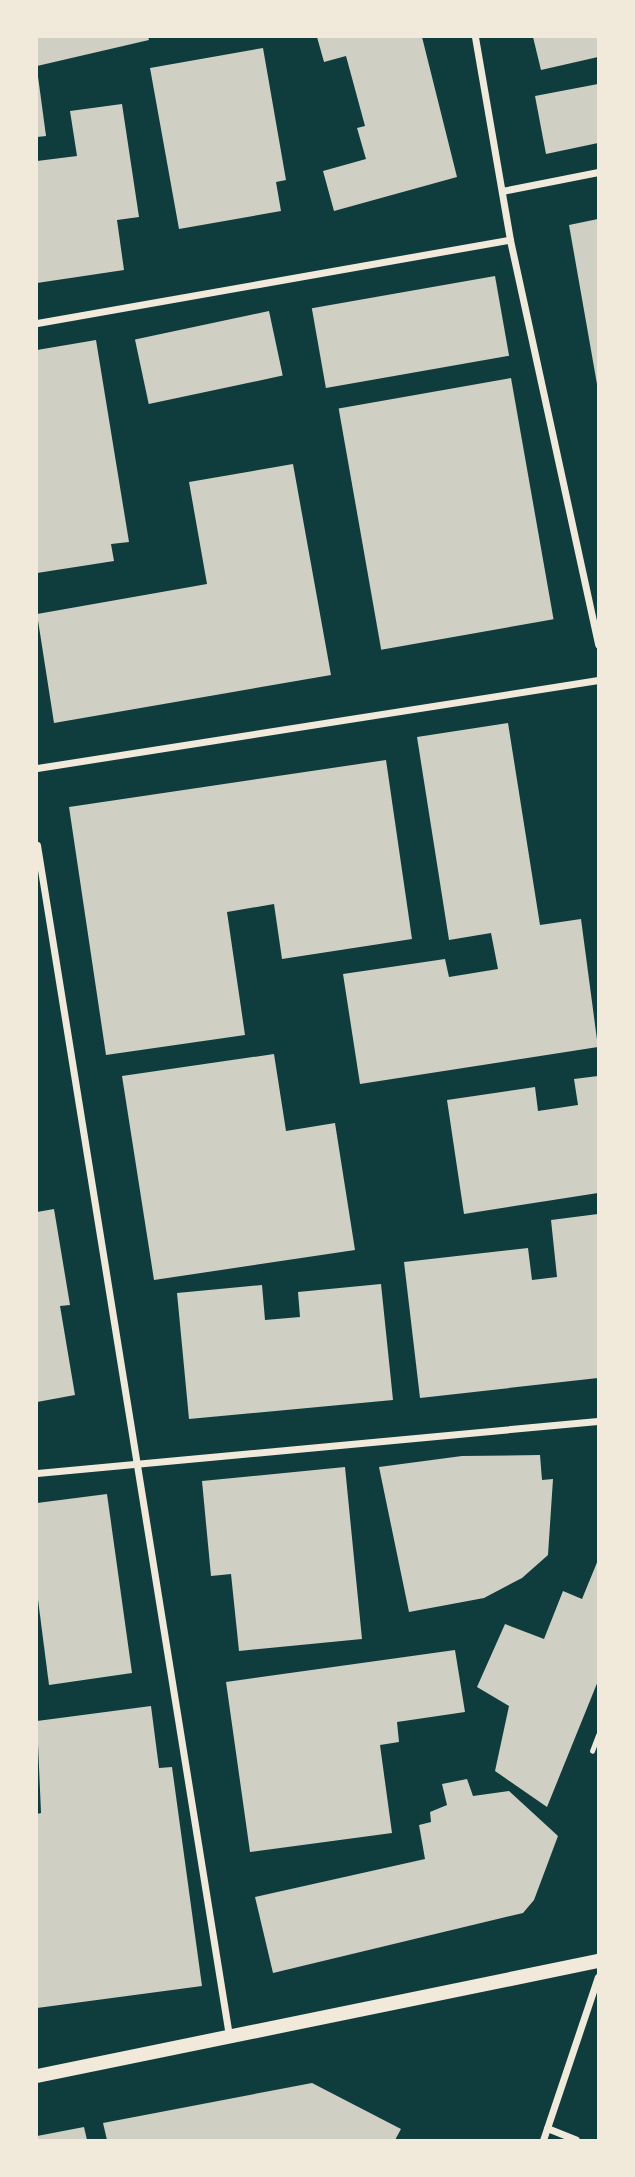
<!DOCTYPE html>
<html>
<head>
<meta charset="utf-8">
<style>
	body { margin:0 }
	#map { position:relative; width:635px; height:2177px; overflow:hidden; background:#0f3d3e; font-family:"DejaVu Sans",sans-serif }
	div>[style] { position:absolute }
	.building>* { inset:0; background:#cfcfc3; transform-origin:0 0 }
	.path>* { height:4.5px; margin:-2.25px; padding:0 2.25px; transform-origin:2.25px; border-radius:2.25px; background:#f1e9da }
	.minor>* { height:7px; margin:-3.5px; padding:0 3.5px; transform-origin:3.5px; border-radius:3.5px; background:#f1e9da }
	.secondary>* { height:14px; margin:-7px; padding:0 7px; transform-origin:7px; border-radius:7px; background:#f1e9da }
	span { translate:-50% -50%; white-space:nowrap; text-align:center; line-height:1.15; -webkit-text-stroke:5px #f1e9da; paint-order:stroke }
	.frame { position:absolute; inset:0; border:38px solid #f1e9da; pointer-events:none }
</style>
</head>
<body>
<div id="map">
	<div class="building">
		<div style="clip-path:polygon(37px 37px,148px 37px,149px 40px,37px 66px)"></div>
		<div style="clip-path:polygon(317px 37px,422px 37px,457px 177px,334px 211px,323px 171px,366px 159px,357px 128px,365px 126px,346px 56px,324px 62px)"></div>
		<div style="clip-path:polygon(533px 37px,598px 37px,598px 57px,541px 70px)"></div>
		<div style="clip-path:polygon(263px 48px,286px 180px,276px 182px,281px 211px,179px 229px,150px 68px)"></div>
		<div style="clip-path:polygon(37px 69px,46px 136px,37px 137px)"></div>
		<div style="clip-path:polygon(598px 84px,598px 143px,546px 154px,535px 96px)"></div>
		<div style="clip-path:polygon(122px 104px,139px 217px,117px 220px,124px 270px,37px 283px,37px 161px,77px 156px,70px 111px)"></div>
		<div style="clip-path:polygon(598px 219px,598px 383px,597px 384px,569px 225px)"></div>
		<div style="left:495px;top:276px;width:81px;height:186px;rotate:80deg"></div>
		<div style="left:269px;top:311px;width:66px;height:137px;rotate:78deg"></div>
		<div style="clip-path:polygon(96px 340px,129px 542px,111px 544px,114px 561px,37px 573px,37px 350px)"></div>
		<div style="left:511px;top:378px;width:245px;height:175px;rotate:80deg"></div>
		<div style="clip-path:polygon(293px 464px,331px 675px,54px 723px,37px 614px,207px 584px,189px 482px)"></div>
		<div style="clip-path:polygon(508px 723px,540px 925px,581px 919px,598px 1047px,360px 1084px,343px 974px,445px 959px,449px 977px,498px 969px,491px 933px,449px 940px,417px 737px)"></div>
		<div style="clip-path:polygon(386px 760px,412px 939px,282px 959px,274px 904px,227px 912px,245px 1035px,106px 1055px,69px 807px)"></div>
		<div style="clip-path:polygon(274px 1054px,286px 1131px,335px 1123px,355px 1250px,154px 1280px,122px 1076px)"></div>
		<div style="clip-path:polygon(598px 1076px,598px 1193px,464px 1214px,447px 1100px,535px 1087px,538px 1111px,578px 1105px,574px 1079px)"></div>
		<div style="clip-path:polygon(54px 1209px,70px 1305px,60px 1306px,75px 1395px,37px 1402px,37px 1212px)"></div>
		<div style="clip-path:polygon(598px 1214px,598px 1378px,420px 1398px,404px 1262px,528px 1248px,532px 1280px,557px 1277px,551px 1220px)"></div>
		<div style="clip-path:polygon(381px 1284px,393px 1400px,189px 1419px,177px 1293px,262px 1285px,265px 1320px,300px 1317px,298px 1292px)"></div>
		<div style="clip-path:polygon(540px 1455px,542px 1480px,553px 1479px,548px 1555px,522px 1578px,484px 1598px,409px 1612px,379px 1467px,462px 1456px)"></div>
		<div style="clip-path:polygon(345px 1467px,362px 1639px,239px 1651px,231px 1574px,211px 1576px,202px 1481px)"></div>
		<div style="clip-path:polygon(107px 1494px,132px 1673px,49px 1685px,37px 1592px,37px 1503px)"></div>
		<div style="clip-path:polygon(598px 1560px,598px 1681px,547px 1807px,495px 1771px,509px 1706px,477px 1687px,505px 1624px,544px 1639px,563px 1591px,582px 1599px)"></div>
		<div style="clip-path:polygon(455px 1650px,465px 1712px,397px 1722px,399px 1742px,380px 1745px,392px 1833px,250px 1852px,226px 1682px)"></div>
		<div style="clip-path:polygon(151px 1706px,159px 1768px,172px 1767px,202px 1986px,37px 2008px,37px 1814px,41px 1813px,37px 1721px)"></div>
		<div style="clip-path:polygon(467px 1779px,473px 1796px,509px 1791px,558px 1836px,534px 1900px,523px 1913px,273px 1973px,255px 1897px,425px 1859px,419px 1825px,431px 1822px,430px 1812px,447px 1805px,442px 1784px)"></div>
		<div style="clip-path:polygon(312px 2083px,401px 2129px,395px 2140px,107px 2140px,103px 2123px)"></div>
		<div style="clip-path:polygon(84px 2127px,87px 2140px,37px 2140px,37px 2136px)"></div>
	</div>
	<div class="path">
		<div style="left:592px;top:1751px;width:17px;rotate:-69deg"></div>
	</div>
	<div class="minor">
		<div style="left:475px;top:37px;width:206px;rotate:80.2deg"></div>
		<div style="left:510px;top:240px;width:414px;rotate:77.7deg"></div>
		<div style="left:502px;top:191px;width:98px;rotate:-11.2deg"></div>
		<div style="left:37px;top:323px;width:480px;rotate:-10deg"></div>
		<div style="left:37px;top:768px;width:568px;rotate:-8.91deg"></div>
		<div style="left:37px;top:845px;width:1206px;rotate:80.84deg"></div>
		<div style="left:37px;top:1473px;width:563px;rotate:-5.3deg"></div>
		<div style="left:547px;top:2128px;width:31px;rotate:22deg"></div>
		<div style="left:543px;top:2140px;width:172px;rotate:-71.4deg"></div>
	</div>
	<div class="secondary">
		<div style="left:37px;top:2076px;width:573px;rotate:-11.58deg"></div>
	</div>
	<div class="frame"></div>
</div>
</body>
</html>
